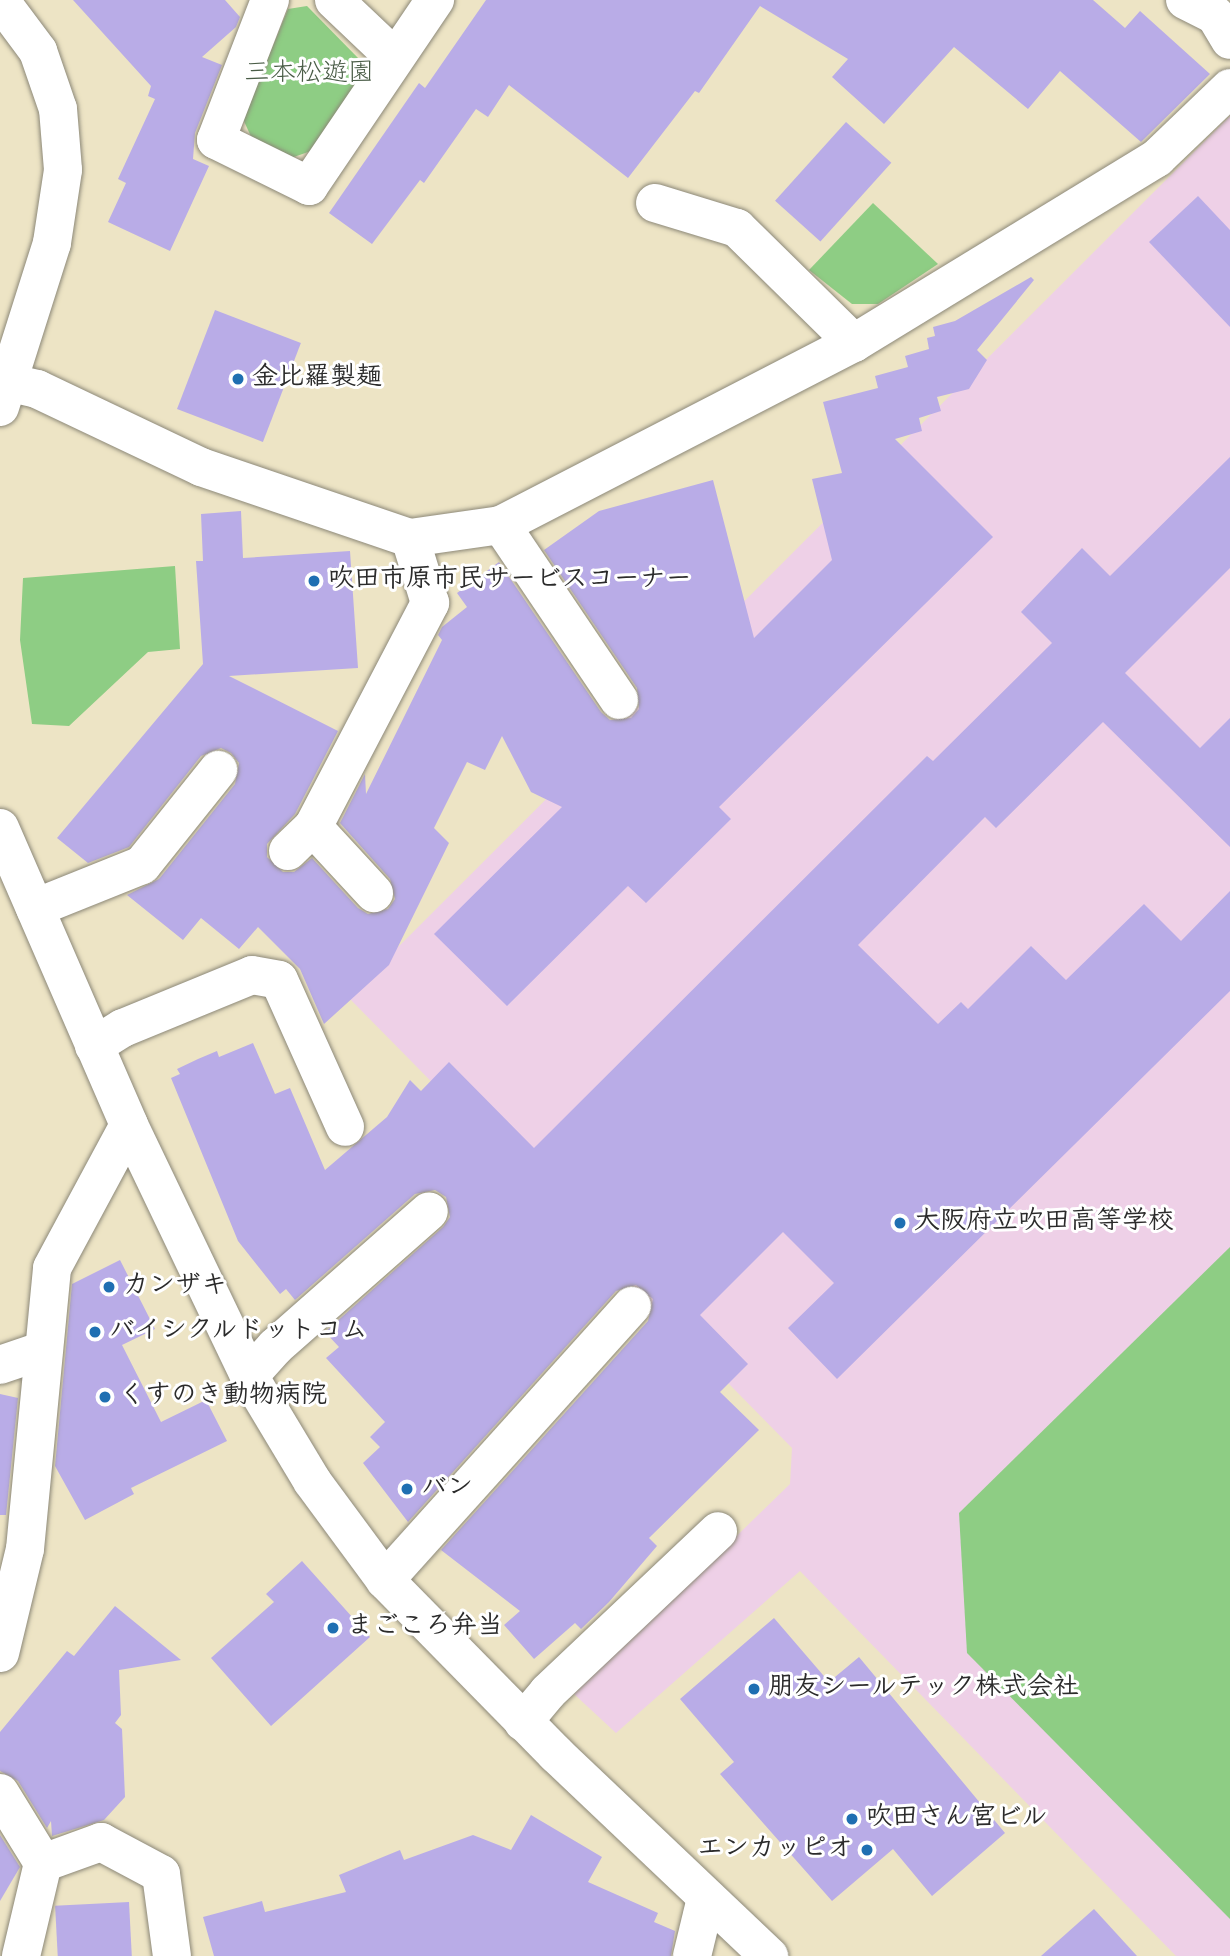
<!DOCTYPE html>
<html>
<head>
<meta charset="utf-8">
<style>
	body { margin:0 }
	#map { position:relative; width:1230px; height:1956px; overflow:hidden; background:#ede4c5; font-family:Dekko,"Klee One",sans-serif }
	div>[style] { position:absolute }
	.built>* { inset:0; background:#eed0e7 }
	.green>* { inset:0; background:#8ecd84 }
	.building>* { inset:0; background:#b9ace7; transform-origin:0 0 }
	.roads { filter:drop-shadow(0 0 2px #8c8878) drop-shadow(0 0 2px #8c8878) }
	.minor>* { height:38px; margin:-19px; padding:0 19px; transform-origin:19px; border-radius:19px; background:#fff }
	.tertiary>* { height:38px; margin:-19px; padding:0 19px; transform-origin:19px; border-radius:19px; background:#fff }
	.dots>* { width:19px; height:19px; translate:-50% -50%; box-sizing:border-box; border:4px solid #fff; border-radius:50% }
	span { translate:-50% -50%; white-space:nowrap; text-align:center; line-height:1.15; -webkit-text-stroke:6px #fff; paint-order:stroke }
	.park-label { font-size:26px; color:#495c46 }
	.poi-label { font-size:26px; color:#2b2b2b; font-weight:700 }
	.left { translate:0 -50%; text-align:left }
	.right { translate:-100% -50%; text-align:right }
</style>
</head>
<body>
<div id="map">
	<div class="built">
		<div style="clip-path:polygon(1230px 116px,1230px 1956px,1176px 1956px,800px 1571px,616px 1733px,574px 1694px,790px 1484px,792px 1448px,348px 997px)"></div>
	</div>
	<div class="green">
		<div style="clip-path:polygon(307px 6px,361px 61px,359px 83px,311px 151px,291px 158px,253px 141px,243px 119px,288px 9px)"></div>
		<div style="clip-path:polygon(873px 203px,938px 264px,878px 304px,852px 304px,809px 270px)"></div>
		<div style="clip-path:polygon(175px 566px,180px 649px,148px 652px,69px 726px,32px 724px,20px 640px,23px 578px)"></div>
		<div style="clip-path:polygon(1230px 1247px,1230px 1919px,967px 1653px,959px 1513px)"></div>
	</div>
	<div class="building">
		<div style="clip-path:polygon(73px 0,225px 0,240px 17px,236px 27px,202px 57px,222px 65px,195px 133px,193px 159px,209px 166px,170px 251px,108px 222px,126px 183px,118px 179px,155px 99px,148px 96px,151px 86px)"></div>
		<div style="clip-path:polygon(486px 0,1093px 0,1125px 28px,1140px 11px,1210px 74px,1141px 142px,1060px 71px,1028px 109px,954px 47px,884px 124px,832px 77px,848px 59px,760px 6px,699px 93px,695px 91px,628px 178px,509px 85px,488px 117px,476px 109px,424px 183px,420px 180px,372px 244px,329px 213px,419px 83px,425px 88px)"></div>
		<div style="left:846px;top:122px;width:61px;height:106px;rotate:42deg"></div>
		<div style="clip-path:polygon(1198px 196px,1230px 230px,1230px 327px,1149px 242px)"></div>
		<div style="clip-path:polygon(1031px 277px,1034px 280px,977px 350px,987px 360px,969px 389px,937px 397px,941px 411px,919px 418px,922px 431px,895px 439px,993px 537px,719px 807px,731px 819px,646px 903px,628px 886px,507px 1006px,434px 934px,562px 807px,531px 792px,502px 736px,485px 770px,467px 762px,434px 828px,449px 843px,389px 965px,324px 1024px,300px 969px,258px 927px,239px 949px,201px 918px,183px 940px,127px 895px,159px 879px,235px 784px,239px 763px,231px 753px,221px 748px,201px 756px,129px 847px,88px 863px,57px 838px,203px 664px,196px 561px,203px 561px,201px 514px,241px 511px,243px 558px,350px 551px,358px 668px,229px 676px,338px 731px,295px 814px,267px 844px,267px 857px,283px 872px,294px 872px,312px 858px,358px 908px,368px 914px,388px 909px,395px 899px,390px 879px,340px 823px,365px 774px,366px 794px,442px 640px,438px 635px,442px 627px,467px 607px,457px 593px,499px 562px,601px 712px,610px 720px,631px 718px,639px 709px,637px 688px,544px 550px,599px 511px,713px 480px,754px 638px,832px 560px,812px 479px,842px 473px,823px 402px,878px 388px,875px 376px,908px 367px,905px 356px,929px 349px,927px 338px,935px 336px,933px 327px,955px 321px)"></div>
		<div style="left:215px;top:310px;width:92px;height:106px;rotate:21deg"></div>
		<div style="clip-path:polygon(1230px 457px,1230px 568px,1125px 673px,1200px 748px,1230px 718px,1230px 847px,1103px 722px,996px 828px,985px 817px,858px 945px,938px 1024px,961px 1002px,968px 1009px,1031px 946px,1066px 980px,1144px 904px,1181px 941px,1230px 891px,1230px 991px,837px 1379px,788px 1328px,834px 1283px,783px 1232px,700px 1315px,748px 1364px,720px 1392px,759px 1430px,649px 1538px,657px 1546px,609px 1602px,581px 1629px,575px 1623px,534px 1659px,504px 1625px,520px 1611px,441px 1550px,648px 1321px,653px 1299px,636px 1285px,616px 1291px,408px 1522px,363px 1463px,380px 1447px,370px 1437px,385px 1422px,326px 1358px,339px 1347px,325px 1332px,443px 1227px,450px 1217px,446px 1197px,435px 1190px,415px 1194px,295px 1300px,286px 1289px,280px 1294px,238px 1241px,171px 1078px,180px 1074px,177px 1069px,198px 1059px,217px 1051px,219px 1057px,253px 1043px,275px 1094px,290px 1088px,325px 1170px,387px 1117px,410px 1080px,421px 1091px,449px 1062px,534px 1148px,927px 756px,933px 761px,1052px 643px,1021px 612px,1082px 548px,1110px 576px)"></div>
		<div style="clip-path:polygon(120px 1260px,155px 1329px,122px 1345px,161px 1422px,206px 1400px,227px 1441px,131px 1488px,134px 1494px,85px 1520px,55px 1466px,72px 1284px)"></div>
		<div style="clip-path:polygon(0 1394px,18px 1398px,6px 1515px,0 1515px)"></div>
		<div style="clip-path:polygon(302px 1561px,370px 1637px,271px 1726px,211px 1658px,274px 1602px,266px 1594px)"></div>
		<div style="clip-path:polygon(115px 1606px,181px 1660px,119px 1670px,121px 1715px,115px 1723px,122px 1729px,125px 1797px,104px 1820px,52px 1836px,51px 1821px,47px 1828px,18px 1781px,0 1771px,0 1732px,67px 1651px,74px 1656px)"></div>
		<div style="clip-path:polygon(774px 1618px,829px 1682px,859px 1657px,1005px 1833px,932px 1896px,893px 1849px,832px 1901px,720px 1774px,734px 1762px,680px 1699px)"></div>
		<div style="clip-path:polygon(531px 1815px,602px 1857px,588px 1882px,658px 1913px,654px 1922px,675px 1931px,671px 1956px,214px 1956px,203px 1917px,262px 1901px,265px 1912px,346px 1892px,339px 1875px,400px 1850px,404px 1860px,473px 1835px,511px 1850px)"></div>
		<div style="clip-path:polygon(0 1835px,20px 1867px,0 1901px)"></div>
		<div style="left:129px;top:1902px;width:54px;height:74px;rotate:87deg"></div>
		<div style="clip-path:polygon(1094px 1909px,1137px 1956px,1041px 1956px)"></div>
	</div>
	<div class="roads">
		<div class="minor">
			<div style="left:270px;top:0;width:150px;rotate:111.1deg"></div>
			<div style="left:216px;top:140px;width:104px;rotate:26.3deg"></div>
			<div style="left:309px;top:186px;width:225px;rotate:-55.9deg"></div>
			<div style="left:334px;top:0;width:83px;rotate:43.5deg"></div>
			<div style="left:1185px;top:0;width:34px;rotate:27deg"></div>
			<div style="left:1215px;top:15px;width:29px;rotate:59deg"></div>
			<div style="left:655px;top:203px;width:86px;rotate:17deg"></div>
			<div style="left:737px;top:228px;width:164px;rotate:44.5deg"></div>
			<div style="left:7px;top:382px;width:31px;rotate:13deg"></div>
			<div style="left:37px;top:389px;width:182px;rotate:25.4deg"></div>
			<div style="left:201px;top:467px;width:221px;rotate:18.8deg"></div>
			<div style="left:410px;top:538px;width:92px;rotate:-8.1deg"></div>
			<div style="left:501px;top:525px;width:397px;rotate:-27.3deg"></div>
			<div style="left:854px;top:343px;width:355px;rotate:-31.4deg"></div>
			<div style="left:1157px;top:158px;width:101px;rotate:-43.8deg"></div>
			<div style="left:501px;top:525px;width:211px;rotate:56deg"></div>
			<div style="left:313px;top:827px;width:90px;rotate:47.3deg"></div>
			<div style="left:288px;top:851px;width:35px;rotate:-44deg"></div>
			<div style="left:313px;top:827px;width:253px;rotate:-62.4deg"></div>
			<div style="left:430px;top:603px;width:68px;rotate:-107.1deg"></div>
			<div style="left:35px;top:908px;width:115px;rotate:-21.9deg"></div>
			<div style="left:142px;top:865px;width:122px;rotate:-51.3deg"></div>
			<div style="left:94px;top:1046px;width:34px;rotate:-32deg"></div>
			<div style="left:123px;top:1028px;width:139px;rotate:-22.3deg"></div>
			<div style="left:252px;top:975px;width:27px;rotate:10deg"></div>
			<div style="left:279px;top:980px;width:161px;rotate:65.8deg"></div>
			<div style="left:0;top:1365px;width:46px;rotate:-18.8deg"></div>
			<div style="left:249px;top:1376px;width:39px;rotate:-48deg"></div>
			<div style="left:275px;top:1347px;width:205px;rotate:-41.4deg"></div>
			<div style="left:385px;top:1580px;width:369px;rotate:-48deg"></div>
			<div style="left:0;top:1653px;width:107px;rotate:-76.5deg"></div>
			<div style="left:25px;top:1549px;width:282px;rotate:-84.5deg"></div>
			<div style="left:52px;top:1268px;width:162px;rotate:-61.7deg"></div>
			<div style="left:523px;top:1722px;width:39px;rotate:-50deg"></div>
			<div style="left:548px;top:1692px;width:234px;rotate:-43.4deg"></div>
			<div style="left:0;top:1793px;width:82px;rotate:58.4deg"></div>
			<div style="left:43px;top:1863px;width:96px;rotate:103.3deg"></div>
			<div style="left:43px;top:1863px;width:62px;rotate:-19.9deg"></div>
			<div style="left:101px;top:1842px;width:68px;rotate:28.1deg"></div>
			<div style="left:161px;top:1874px;width:83px;rotate:82.4deg"></div>
			<div style="left:692px;top:1956px;width:60px;rotate:-76.4deg"></div>
		</div>
		<div class="tertiary">
			<div style="left:0;top:0;width:64px;rotate:53.3deg"></div>
			<div style="left:38px;top:51px;width:61px;rotate:71deg"></div>
			<div style="left:58px;top:109px;width:61px;rotate:85.3deg"></div>
			<div style="left:63px;top:170px;width:74px;rotate:98.6deg"></div>
			<div style="left:52px;top:243px;width:172px;rotate:107.6deg"></div>
			<div style="left:0;top:828px;width:324px;rotate:66.5deg"></div>
			<div style="left:129px;top:1125px;width:278px;rotate:64.4deg"></div>
			<div style="left:249px;top:1376px;width:122px;rotate:59deg"></div>
			<div style="left:312px;top:1481px;width:123px;rotate:53.6deg"></div>
			<div style="left:385px;top:1580px;width:244px;rotate:45.5deg"></div>
			<div style="left:556px;top:1754px;width:294px;rotate:43.5deg"></div>
		</div>
	</div>
	<div class="dots">
		<div style="left:238px;top:379px;background:#1f6fb2"></div>
		<div style="left:314px;top:581px;background:#1f6fb2"></div>
		<div style="left:900px;top:1223px;background:#1f6fb2"></div>
		<div style="left:109px;top:1287px;background:#1f6fb2"></div>
		<div style="left:95px;top:1332px;background:#1f6fb2"></div>
		<div style="left:105px;top:1397px;background:#1f6fb2"></div>
		<div style="left:407px;top:1489px;background:#1f6fb2"></div>
		<div style="left:333px;top:1628px;background:#1f6fb2"></div>
		<div style="left:754px;top:1689px;background:#1f6fb2"></div>
		<div style="left:852px;top:1819px;background:#1f6fb2"></div>
		<div style="left:867px;top:1850px;background:#1f6fb2"></div>
	</div>
	<div class="park-label">
		<span style="left:309px;top:75px">三本松遊園</span>
	</div>
	<div class="poi-label">
		<span class="left" style="left:252px;top:379px">金比羅製麺</span>
		<span class="left" style="left:328px;top:581px">吹田市原市民サービスコーナー</span>
		<span class="left" style="left:914px;top:1223px">大阪府立吹田高等学校</span>
		<span class="left" style="left:123px;top:1287px">カンザキ</span>
		<span class="left" style="left:109px;top:1332px">バイシクルドットコム</span>
		<span class="left" style="left:119px;top:1397px">くすのき動物病院</span>
		<span class="left" style="left:421px;top:1489px">バン</span>
		<span class="left" style="left:347px;top:1628px">まごころ弁当</span>
		<span class="left" style="left:768px;top:1689px">朋友シールテック株式会社</span>
		<span class="left" style="left:866px;top:1819px">吹田さん宮ビル</span>
		<span class="right" style="left:853px;top:1850px">エンカッピオ</span>
	</div>
</div>
</body>
</html>
